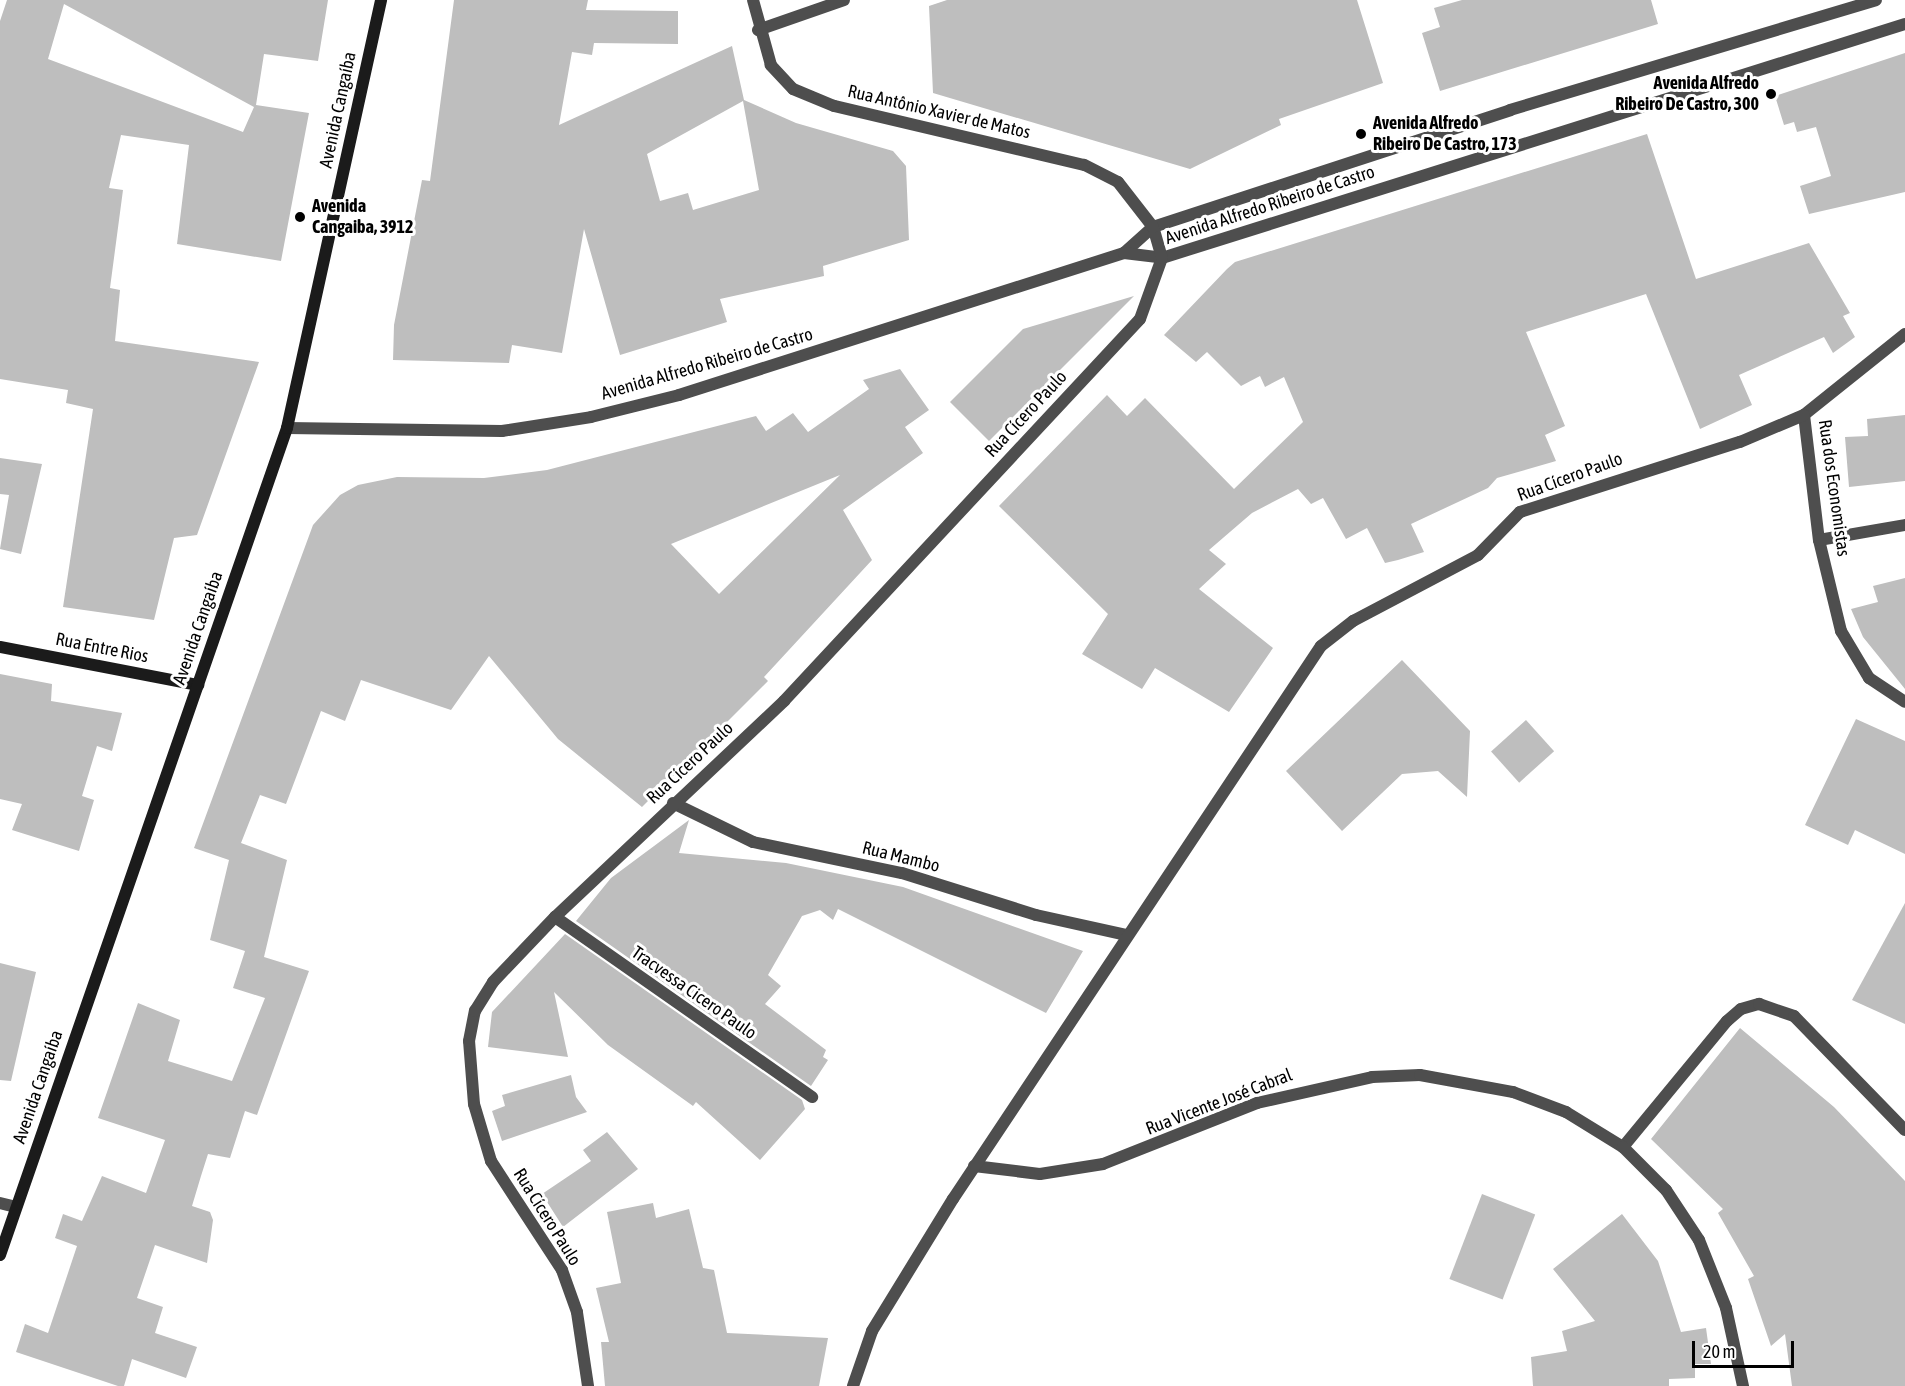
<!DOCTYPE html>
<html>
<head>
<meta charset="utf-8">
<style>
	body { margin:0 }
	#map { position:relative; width:1905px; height:1386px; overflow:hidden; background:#fff; font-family:"Asap Condensed",sans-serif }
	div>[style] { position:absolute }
	.building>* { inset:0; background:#bebebe; transform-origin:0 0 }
	.street>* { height:12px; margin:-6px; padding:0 6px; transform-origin:6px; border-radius:6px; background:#4e4e4e }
	.secondary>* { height:12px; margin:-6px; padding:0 6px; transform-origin:6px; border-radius:6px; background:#1b1b1b }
	.dots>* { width:16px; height:16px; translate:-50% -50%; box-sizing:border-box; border:3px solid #fff; border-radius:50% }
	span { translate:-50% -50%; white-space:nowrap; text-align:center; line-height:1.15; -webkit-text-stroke:6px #fff; paint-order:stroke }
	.poi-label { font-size:18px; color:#000; font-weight:700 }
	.right { translate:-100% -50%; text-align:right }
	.left { translate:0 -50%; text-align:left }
	.street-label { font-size:18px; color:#000 }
	.scale { position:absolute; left:1692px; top:1341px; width:102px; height:27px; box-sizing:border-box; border:3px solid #000; border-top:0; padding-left:8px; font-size:18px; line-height:21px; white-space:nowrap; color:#000; -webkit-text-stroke:4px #fff; paint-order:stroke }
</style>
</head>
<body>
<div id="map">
	<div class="building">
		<div style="clip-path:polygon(evenodd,7px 0,328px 0,318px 61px,264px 54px,256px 105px,309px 113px,281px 261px,177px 244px,189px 145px,121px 135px,109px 188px,123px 190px,110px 288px,120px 290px,115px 341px,259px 362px,197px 535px,174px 538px,154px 620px,63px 607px,93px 409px,66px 403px,68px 390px,0 379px,0 21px,7px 0,64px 4px,254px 107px,243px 132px,48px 59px,64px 4px)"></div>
		<div style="clip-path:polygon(evenodd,454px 0,588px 0,586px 10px,678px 11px,678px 44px,594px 43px,592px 55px,572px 52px,559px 125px,732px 46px,744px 100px,796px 123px,893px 151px,906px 166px,909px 240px,823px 266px,824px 276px,720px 299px,727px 322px,620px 355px,584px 229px,562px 353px,512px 345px,509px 363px,393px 360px,394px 325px,422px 180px,430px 181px,454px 0,743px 101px,759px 190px,693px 210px,688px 193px,660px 201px,647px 154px,743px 101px)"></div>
		<div style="clip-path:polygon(947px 0,1357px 0,1383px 83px,1279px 119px,1281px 125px,1190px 169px,933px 93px,929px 6px)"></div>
		<div style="clip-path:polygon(1462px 0,1651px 0,1658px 24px,1440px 91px,1422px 33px,1440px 27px,1434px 8px)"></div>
		<div style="clip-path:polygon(1905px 53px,1905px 192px,1809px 214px,1800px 186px,1831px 176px,1816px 127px,1797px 132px,1794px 122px,1784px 125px,1775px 96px)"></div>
		<div style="clip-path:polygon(1647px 134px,1696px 279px,1809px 243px,1850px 313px,1843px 316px,1855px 337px,1833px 353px,1824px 337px,1739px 375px,1752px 405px,1700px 429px,1646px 294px,1526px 332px,1565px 426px,1545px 435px,1556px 461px,1497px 478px,1488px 488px,1411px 524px,1424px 552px,1398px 560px,1385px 563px,1367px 528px,1346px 539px,1323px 498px,1311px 504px,1298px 489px,1252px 513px,1209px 550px,1226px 564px,1199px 589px,1273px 648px,1229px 712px,1155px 668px,1142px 689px,1082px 654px,1108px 614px,999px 506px,1107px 395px,1127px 416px,1145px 398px,1234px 489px,1303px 422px,1284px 377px,1265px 387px,1260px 376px,1241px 386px,1207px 352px,1196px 362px,1164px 335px,1227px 269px,1235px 262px)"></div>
		<div style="clip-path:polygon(1134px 296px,989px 441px,950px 402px,1023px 329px)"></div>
		<div style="clip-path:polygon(evenodd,900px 369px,929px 410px,905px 427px,923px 453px,843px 510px,872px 560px,764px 677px,768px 681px,642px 807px,558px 739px,489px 656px,451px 710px,361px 680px,345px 721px,321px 711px,286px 804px,260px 795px,241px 843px,287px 860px,264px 957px,309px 971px,257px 1115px,245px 1111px,230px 1158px,208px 1154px,201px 1176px,192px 1206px,210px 1212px,213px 1220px,207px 1263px,155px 1245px,137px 1298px,163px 1307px,155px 1333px,197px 1347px,186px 1378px,132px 1359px,124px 1386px,118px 1386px,16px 1352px,25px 1324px,48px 1333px,77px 1246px,55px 1238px,63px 1214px,82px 1221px,102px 1176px,146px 1193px,165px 1140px,98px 1118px,138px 1003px,180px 1020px,168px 1061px,232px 1081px,265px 998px,233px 988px,245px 951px,210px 940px,229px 860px,194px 848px,313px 525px,340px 495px,358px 485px,397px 477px,484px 478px,547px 470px,756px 416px,766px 431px,793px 413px,808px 432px,869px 389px,863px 380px,900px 369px,840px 475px,719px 594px,671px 544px,840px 475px)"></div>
		<div style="clip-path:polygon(1905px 415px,1905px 481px,1849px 487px,1845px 437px,1868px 436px,1867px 419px)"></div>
		<div style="clip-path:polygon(0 458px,42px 464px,21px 554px,0 549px,9px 495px,0 494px)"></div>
		<div style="clip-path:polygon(1905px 578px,1905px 689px,1863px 637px,1851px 609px,1878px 602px,1873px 586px)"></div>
		<div style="clip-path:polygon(1402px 660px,1470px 731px,1467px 797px,1438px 771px,1402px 774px,1342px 831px,1286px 771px)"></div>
		<div style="clip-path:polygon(0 674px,52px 684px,51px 701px,122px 713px,112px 751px,97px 746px,82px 796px,94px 800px,79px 851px,12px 830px,22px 804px,0 799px)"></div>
		<div style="clip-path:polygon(1856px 719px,1905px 741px,1905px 854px,1855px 830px,1848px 845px,1805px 825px)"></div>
		<div style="left:1526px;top:720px;width:42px;height:47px;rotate:48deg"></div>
		<div style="clip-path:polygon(689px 820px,679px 853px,786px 863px,903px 887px,1083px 951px,1046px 1013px,838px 909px,833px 920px,820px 910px,802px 916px,768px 975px,781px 986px,765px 1004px,826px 1050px,823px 1057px,828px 1060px,811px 1086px,576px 921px,611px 878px)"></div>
		<div style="clip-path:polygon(1905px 903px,1905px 1024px,1852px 1000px)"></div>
		<div style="clip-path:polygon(565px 934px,802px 1100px,805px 1109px,760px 1160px,696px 1102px,693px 1106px,608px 1045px,554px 992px,568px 1057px,488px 1047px,492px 1012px)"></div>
		<div style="clip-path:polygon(0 963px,36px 972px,11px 1081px,0 1080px)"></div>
		<div style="clip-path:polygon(1740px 1028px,1834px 1107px,1905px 1181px,1905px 1386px,1792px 1386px,1785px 1334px,1771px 1346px,1748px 1279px,1754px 1276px,1718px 1213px,1723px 1209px,1651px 1139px)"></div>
		<div style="clip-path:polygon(571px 1075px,576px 1097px,587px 1112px,502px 1141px,492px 1111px,505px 1106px,502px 1095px)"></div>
		<div style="clip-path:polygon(607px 1132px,638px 1169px,563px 1227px,542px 1194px,591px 1161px,583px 1150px)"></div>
		<div style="left:1482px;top:1194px;width:57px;height:91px;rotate:21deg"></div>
		<div style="clip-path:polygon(653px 1203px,656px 1218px,689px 1209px,703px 1268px,714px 1270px,727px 1333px,828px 1338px,819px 1386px,605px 1386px,601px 1342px,609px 1342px,596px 1288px,621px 1283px,607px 1212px)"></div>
		<div style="clip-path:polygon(1622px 1214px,1658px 1261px,1681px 1332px,1706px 1328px,1711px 1364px,1695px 1364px,1695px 1378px,1669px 1379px,1669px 1386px,1533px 1386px,1531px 1357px,1567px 1351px,1562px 1331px,1595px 1321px,1553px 1269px)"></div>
	</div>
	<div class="street">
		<div style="left:758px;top:30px;width:91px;rotate:-19.2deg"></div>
		<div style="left:1124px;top:253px;width:39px;rotate:-42deg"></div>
		<div style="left:1153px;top:227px;width:376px;rotate:-18.1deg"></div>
		<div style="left:1510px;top:110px;width:382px;rotate:-16.7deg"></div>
		<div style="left:1905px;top:334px;width:129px;rotate:141.3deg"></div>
		<div style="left:1804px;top:415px;width:126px;rotate:83.2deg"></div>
		<div style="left:1819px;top:540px;width:94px;rotate:76.4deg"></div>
		<div style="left:1841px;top:631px;width:55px;rotate:59.2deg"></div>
		<div style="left:1869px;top:678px;width:43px;rotate:33.7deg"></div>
		<div style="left:287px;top:428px;width:215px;rotate:0.8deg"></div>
		<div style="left:502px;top:431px;width:90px;rotate:-8.9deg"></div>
		<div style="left:591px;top:417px;width:91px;rotate:-14deg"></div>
		<div style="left:679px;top:395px;width:467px;rotate:-17.7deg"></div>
		<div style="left:1124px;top:253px;width:38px;rotate:7deg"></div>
		<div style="left:1162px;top:258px;width:779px;rotate:-17.48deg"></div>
		<div style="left:1819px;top:540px;width:87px;rotate:-9.9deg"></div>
		<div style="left:673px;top:803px;width:89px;rotate:26deg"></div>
		<div style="left:753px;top:842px;width:152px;rotate:11.8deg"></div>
		<div style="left:902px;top:873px;width:140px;rotate:17.4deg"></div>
		<div style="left:1036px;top:915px;width:92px;rotate:12.5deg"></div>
		<div style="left:555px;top:917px;width:314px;rotate:35deg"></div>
		<div style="left:1623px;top:1147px;width:163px;rotate:-50.5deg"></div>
		<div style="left:1727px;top:1021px;width:18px;rotate:-41deg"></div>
		<div style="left:1741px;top:1009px;width:19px;rotate:-16deg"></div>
		<div style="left:1759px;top:1004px;width:37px;rotate:19deg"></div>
		<div style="left:1794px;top:1016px;width:159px;rotate:45.8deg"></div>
		<div style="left:974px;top:1166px;width:66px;rotate:6.9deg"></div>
		<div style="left:1040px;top:1174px;width:64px;rotate:-9deg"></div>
		<div style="left:1103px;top:1164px;width:166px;rotate:-21.6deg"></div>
		<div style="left:1257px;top:1103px;width:118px;rotate:-12.7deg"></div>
		<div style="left:1372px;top:1077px;width:48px;rotate:-2.4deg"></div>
		<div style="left:1420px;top:1075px;width:95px;rotate:10.4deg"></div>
		<div style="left:1513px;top:1092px;width:57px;rotate:20.7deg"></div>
		<div style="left:1566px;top:1112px;width:67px;rotate:31.6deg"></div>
		<div style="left:1623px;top:1147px;width:61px;rotate:45deg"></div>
		<div style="left:1666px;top:1190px;width:60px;rotate:56.6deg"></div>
		<div style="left:1699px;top:1240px;width:73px;rotate:68.3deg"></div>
		<div style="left:1726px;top:1308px;width:80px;rotate:77.7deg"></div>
		<div style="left:0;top:1203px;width:16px;rotate:14deg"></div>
		<div style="left:588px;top:1386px;width:75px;rotate:-98.5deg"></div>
		<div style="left:577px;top:1312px;width:45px;rotate:-109.7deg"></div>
		<div style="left:562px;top:1270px;width:130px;rotate:-123.1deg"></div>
		<div style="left:491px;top:1161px;width:59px;rotate:-106.6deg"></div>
		<div style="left:474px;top:1104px;width:63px;rotate:-94.5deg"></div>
		<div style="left:469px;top:1041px;width:31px;rotate:-79deg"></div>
		<div style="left:475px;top:1011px;width:34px;rotate:-58deg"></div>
		<div style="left:493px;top:982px;width:90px;rotate:-46.4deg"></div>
		<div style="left:555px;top:917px;width:315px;rotate:-43.3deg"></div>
		<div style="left:784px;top:701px;width:522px;rotate:-47.02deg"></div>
		<div style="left:1140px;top:319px;width:65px;rotate:-70.2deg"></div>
		<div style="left:1162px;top:258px;width:32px;rotate:-106deg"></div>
		<div style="left:1153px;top:227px;width:57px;rotate:-127.9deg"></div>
		<div style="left:1118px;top:182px;width:38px;rotate:-153deg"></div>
		<div style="left:1084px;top:165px;width:257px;rotate:-166.7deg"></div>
		<div style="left:834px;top:106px;width:44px;rotate:-157.5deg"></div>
		<div style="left:793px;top:89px;width:33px;rotate:-133deg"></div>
		<div style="left:771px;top:65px;width:67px;rotate:-105.5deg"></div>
		<div style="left:853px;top:1386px;width:58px;rotate:-70.9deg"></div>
		<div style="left:872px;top:1331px;width:155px;rotate:-58.5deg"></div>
		<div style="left:953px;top:1199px;width:664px;rotate:-56.36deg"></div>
		<div style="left:1321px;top:646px;width:41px;rotate:-38deg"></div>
		<div style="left:1353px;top:621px;width:141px;rotate:-27.8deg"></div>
		<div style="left:1478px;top:555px;width:60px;rotate:-45.7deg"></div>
		<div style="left:1520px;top:512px;width:231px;rotate:-17.7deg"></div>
		<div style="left:1740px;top:442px;width:69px;rotate:-22.9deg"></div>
	</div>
	<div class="secondary">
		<div style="left:0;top:647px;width:202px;rotate:10.9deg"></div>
		<div style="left:0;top:1255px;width:875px;rotate:-70.86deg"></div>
		<div style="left:287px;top:428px;width:438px;rotate:-77.6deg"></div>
	</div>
	<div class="dots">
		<div style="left:1771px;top:94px;background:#000"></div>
		<div style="left:1361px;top:134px;background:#000"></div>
		<div style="left:300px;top:217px;background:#000"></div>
	</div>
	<div class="poi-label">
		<span class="right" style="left:1759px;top:94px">Avenida Alfredo<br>Ribeiro De Castro, 300</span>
		<span class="left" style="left:1373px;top:134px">Avenida Alfredo<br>Ribeiro De Castro, 173</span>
		<span class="left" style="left:312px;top:217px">Avenida<br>Cangaiba, 3912</span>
	</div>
	<div class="street-label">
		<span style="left:338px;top:110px;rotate:-78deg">Avenida Cangaíba</span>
		<span style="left:939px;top:112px;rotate:13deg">Rua Antônio Xavier de Matos</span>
		<span style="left:1270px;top:205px;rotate:-18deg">Avenida Alfredo Ribeiro de Castro</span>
		<span style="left:707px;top:364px;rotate:-16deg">Avenida Alfredo Ribeiro de Castro</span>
		<span style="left:1026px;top:414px;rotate:-47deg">Rua Cícero Paulo</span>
		<span style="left:1570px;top:477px;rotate:-20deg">Rua Cícero Paulo</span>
		<span style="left:1834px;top:488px;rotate:82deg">Rua dos Economistas</span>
		<span style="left:198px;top:628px;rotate:-71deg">Avenida Cangaíba</span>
		<span style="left:102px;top:648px;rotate:11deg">Rua Entre Rios</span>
		<span style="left:690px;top:763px;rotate:-43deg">Rua Cícero Paulo</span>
		<span style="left:901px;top:857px;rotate:14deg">Rua Mambo</span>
		<span style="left:694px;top:993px;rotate:35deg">Tracvessa Cicero Paulo</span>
		<span style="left:38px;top:1087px;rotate:-71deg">Avenida Cangaíba</span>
		<span style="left:1219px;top:1102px;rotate:-21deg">Rua Vicente José Cabral</span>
		<span style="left:547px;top:1217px;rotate:58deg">Rua Cícero Paulo</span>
	</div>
	<div class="scale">20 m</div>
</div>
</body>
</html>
